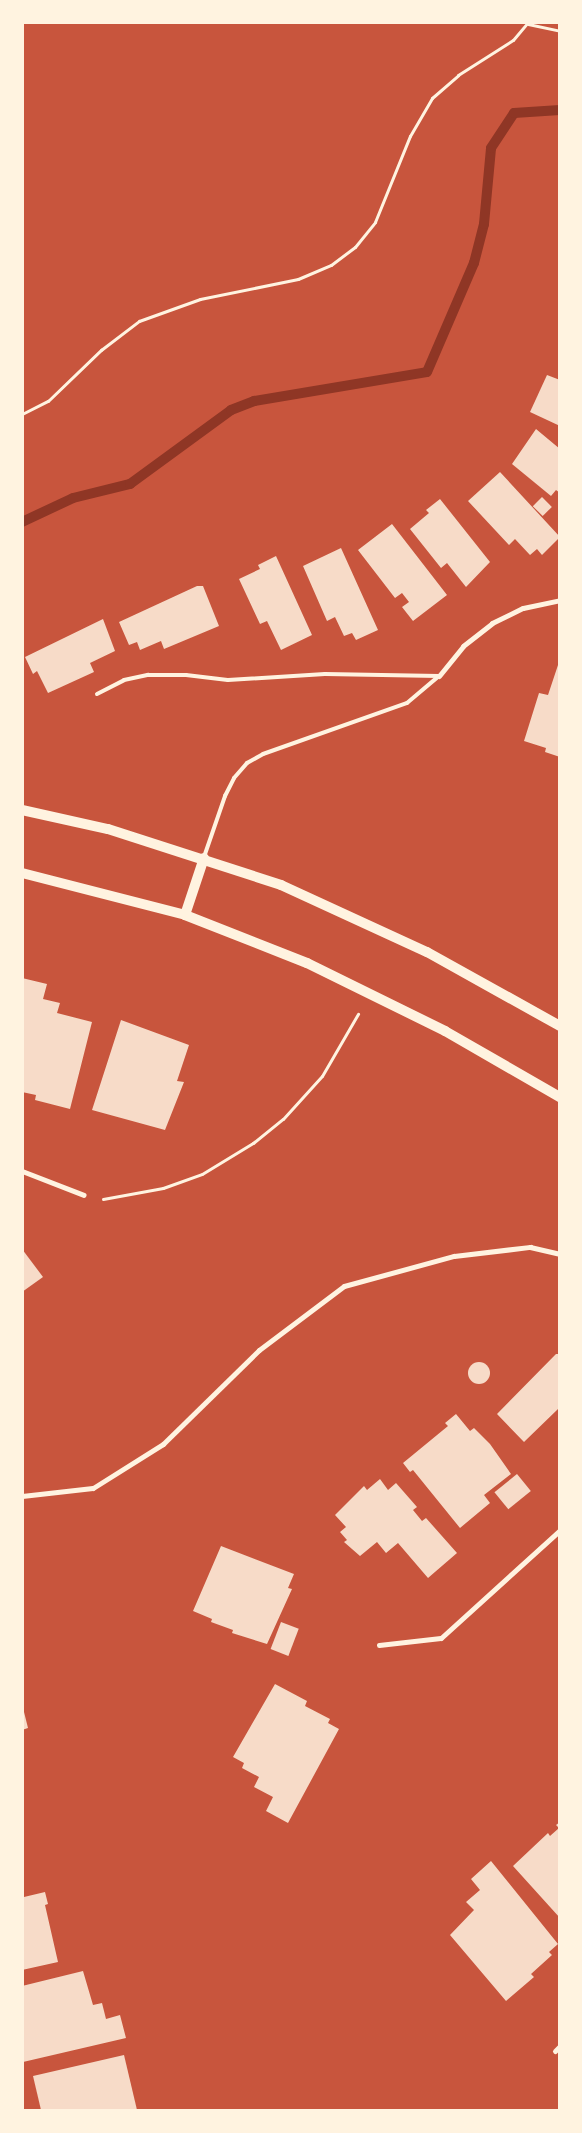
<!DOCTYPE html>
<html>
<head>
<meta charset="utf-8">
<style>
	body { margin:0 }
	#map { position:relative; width:582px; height:2133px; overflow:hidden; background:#c8553d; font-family:Barlow,sans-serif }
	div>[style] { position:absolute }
	.stream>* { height:10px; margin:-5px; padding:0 5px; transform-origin:5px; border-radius:5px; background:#8f3625 }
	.building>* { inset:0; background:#f7dbc8; transform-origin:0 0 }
	.round { border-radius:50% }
	.path>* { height:3px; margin:-1.5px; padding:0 1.5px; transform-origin:1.5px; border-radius:1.5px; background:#fff3e0 }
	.service>* { height:4px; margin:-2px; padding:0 2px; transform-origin:2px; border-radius:2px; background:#fff3e0 }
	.minor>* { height:5px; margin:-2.5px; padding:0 2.5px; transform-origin:2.5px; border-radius:2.5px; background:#fff3e0 }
	.secondary>* { height:10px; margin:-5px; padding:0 5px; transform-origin:5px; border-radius:5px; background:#fff3e0 }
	span { translate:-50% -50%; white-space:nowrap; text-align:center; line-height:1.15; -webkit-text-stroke:4.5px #fff3e0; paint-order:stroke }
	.frame { position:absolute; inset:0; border:24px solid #fff3e0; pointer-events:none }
</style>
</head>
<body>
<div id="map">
	<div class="stream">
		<div style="left:22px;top:522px;width:56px;rotate:-25.2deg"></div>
		<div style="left:73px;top:498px;width:59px;rotate:-13.8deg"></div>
		<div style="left:130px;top:484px;width:125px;rotate:-36.2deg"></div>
		<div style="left:231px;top:410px;width:25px;rotate:-21deg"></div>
		<div style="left:254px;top:401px;width:175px;rotate:-9.5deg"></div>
		<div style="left:427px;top:372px;width:119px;rotate:-66.7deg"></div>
		<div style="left:474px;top:263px;width:40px;rotate:-75.6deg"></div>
		<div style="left:484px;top:224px;width:76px;rotate:-84.7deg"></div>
		<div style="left:491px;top:148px;width:42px;rotate:-56.7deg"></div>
		<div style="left:514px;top:113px;width:46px;rotate:-3.7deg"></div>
	</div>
	<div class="building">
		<div style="clip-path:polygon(547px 375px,560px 380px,560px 426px,530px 412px)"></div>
		<div style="clip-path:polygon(536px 429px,560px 449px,560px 493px,556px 490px,551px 496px,512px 464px)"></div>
		<div style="clip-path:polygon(500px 472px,560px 537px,542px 555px,537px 549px,530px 555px,515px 539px,509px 545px,468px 501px)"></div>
		<div style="left:542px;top:497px;width:14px;height:13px;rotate:45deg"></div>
		<div style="clip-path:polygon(440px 499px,490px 562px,466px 587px,447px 563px,441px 568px,410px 529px,429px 513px,426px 510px)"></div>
		<div style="clip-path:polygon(392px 524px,447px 595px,413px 621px,402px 607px,409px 602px,402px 593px,395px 598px,358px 550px)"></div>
		<div style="clip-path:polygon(341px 548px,378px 630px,356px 640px,352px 633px,344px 636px,335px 617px,327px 621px,303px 566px)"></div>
		<div style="clip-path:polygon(276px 556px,312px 635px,281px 650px,267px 621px,260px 624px,239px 579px,260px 569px,258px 565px)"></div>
		<div style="clip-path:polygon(197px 586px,203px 586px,219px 626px,164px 649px,161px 641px,140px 650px,137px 642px,129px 645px,119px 622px)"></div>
		<div style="clip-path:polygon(103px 619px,115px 651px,90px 663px,94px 672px,48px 693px,37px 671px,33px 674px,25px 657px)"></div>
		<div style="clip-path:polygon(558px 665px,560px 665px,560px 757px,545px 752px,546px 748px,524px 741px,539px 693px,548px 695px)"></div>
		<div style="clip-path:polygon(22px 978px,47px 984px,43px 999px,60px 1003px,57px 1013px,92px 1022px,70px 1109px,35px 1100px,36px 1095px,22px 1092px)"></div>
		<div style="clip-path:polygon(121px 1020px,189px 1045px,177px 1081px,184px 1082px,165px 1130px,92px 1110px)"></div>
		<div style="clip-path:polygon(22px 1249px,43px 1277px,22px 1292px)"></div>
		<div style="clip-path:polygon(556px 1354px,560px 1354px,560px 1411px,558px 1409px,524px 1442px,497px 1414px)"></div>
		<div class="round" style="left:468px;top:1362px;width:22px;height:22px"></div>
		<div style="clip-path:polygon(456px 1414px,470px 1431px,474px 1428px,490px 1444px,511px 1474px,484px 1495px,490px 1503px,460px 1528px,413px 1470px,410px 1472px,403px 1463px,448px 1426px,445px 1423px)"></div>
		<div style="left:517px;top:1474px;width:22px;height:29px;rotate:51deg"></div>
		<div style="clip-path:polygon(380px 1479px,388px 1490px,396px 1483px,417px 1507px,413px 1510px,422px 1521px,426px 1518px,457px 1553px,428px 1578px,398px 1543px,386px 1553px,377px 1542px,360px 1556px,344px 1542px,347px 1540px,340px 1532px,346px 1527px,335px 1515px,364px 1486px,367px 1490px)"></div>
		<div style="clip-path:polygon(221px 1546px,294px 1574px,288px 1588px,292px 1589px,267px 1644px,232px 1633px,233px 1630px,211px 1622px,212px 1619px,193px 1611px)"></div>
		<div style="left:281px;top:1622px;width:19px;height:29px;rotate:21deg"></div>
		<div style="clip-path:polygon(275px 1684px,307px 1701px,305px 1706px,330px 1719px,328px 1723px,339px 1729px,288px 1823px,266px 1811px,273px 1797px,254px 1787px,259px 1777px,242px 1768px,244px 1763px,233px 1757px)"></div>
		<div style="clip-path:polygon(23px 1708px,28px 1728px,22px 1730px,22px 1709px)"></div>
		<div style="clip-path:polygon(560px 1822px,560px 1918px,513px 1866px,548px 1833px,550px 1836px,559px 1828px,556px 1825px)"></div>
		<div style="clip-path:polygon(491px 1861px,558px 1944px,549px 1952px,552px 1955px,531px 1974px,534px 1977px,506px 2001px,450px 1935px,474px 1910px,466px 1902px,480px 1890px,471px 1879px)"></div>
		<div style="clip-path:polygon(45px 1892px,48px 1904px,45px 1905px,58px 1962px,22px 1970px,22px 1894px,24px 1897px)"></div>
		<div style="clip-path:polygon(83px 1971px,93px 2005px,102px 2003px,106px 2019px,120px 2015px,126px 2038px,23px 2062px,22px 1986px)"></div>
		<div style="clip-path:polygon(124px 2055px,137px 2110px,41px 2110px,33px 2076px)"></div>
	</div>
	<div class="path">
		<div style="left:528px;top:24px;width:33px;rotate:12deg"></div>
		<div style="left:22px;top:414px;width:29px;rotate:-27deg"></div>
		<div style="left:48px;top:401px;width:74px;rotate:-43.9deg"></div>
		<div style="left:101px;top:350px;width:48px;rotate:-37.3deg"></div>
		<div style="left:139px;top:321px;width:65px;rotate:-19.8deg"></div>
		<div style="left:200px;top:299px;width:100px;rotate:-11.5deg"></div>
		<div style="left:298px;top:279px;width:36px;rotate:-23deg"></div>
		<div style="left:331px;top:265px;width:30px;rotate:-37deg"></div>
		<div style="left:355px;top:247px;width:32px;rotate:-51deg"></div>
		<div style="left:375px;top:222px;width:93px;rotate:-67.9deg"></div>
		<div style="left:410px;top:136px;width:44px;rotate:-59.9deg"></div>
		<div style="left:432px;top:98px;width:35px;rotate:-41deg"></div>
		<div style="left:458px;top:75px;width:65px;rotate:-32.5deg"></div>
		<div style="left:513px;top:40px;width:23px;rotate:-50deg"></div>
		<div style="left:103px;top:1199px;width:61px;rotate:-10.4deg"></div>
		<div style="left:163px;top:1188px;width:41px;rotate:-19.7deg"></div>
		<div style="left:202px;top:1174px;width:60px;rotate:-31.3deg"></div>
		<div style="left:253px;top:1143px;width:38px;rotate:-39deg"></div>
		<div style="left:283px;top:1119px;width:58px;rotate:-47.8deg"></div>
		<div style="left:322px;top:1076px;width:72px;rotate:-59.9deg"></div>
	</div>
	<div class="service">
		<div style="left:97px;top:694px;width:30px;rotate:-27deg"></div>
		<div style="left:124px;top:680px;width:25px;rotate:-12deg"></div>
		<div style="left:148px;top:675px;width:38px"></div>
		<div style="left:186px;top:675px;width:42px;rotate:6.8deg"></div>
		<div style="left:228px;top:680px;width:97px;rotate:-3.5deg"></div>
		<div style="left:325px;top:674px;width:114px;rotate:1deg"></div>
		<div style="left:204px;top:857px;width:65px;rotate:-71deg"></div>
		<div style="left:225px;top:796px;width:20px;rotate:-63deg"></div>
		<div style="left:234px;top:778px;width:20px;rotate:-49deg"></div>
		<div style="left:247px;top:763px;width:18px;rotate:-29deg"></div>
		<div style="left:263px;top:754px;width:153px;rotate:-19.5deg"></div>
		<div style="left:407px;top:703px;width:42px;rotate:-40.2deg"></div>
	</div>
	<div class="minor">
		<div style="left:439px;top:676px;width:38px;rotate:-51deg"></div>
		<div style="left:463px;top:646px;width:37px;rotate:-38deg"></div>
		<div style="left:492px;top:623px;width:34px;rotate:-26deg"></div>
		<div style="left:523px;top:608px;width:38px;rotate:-12deg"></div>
		<div style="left:22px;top:1171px;width:66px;rotate:21.2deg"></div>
		<div style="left:22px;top:1496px;width:71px;rotate:-6.4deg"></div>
		<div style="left:93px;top:1488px;width:83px;rotate:-32.2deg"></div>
		<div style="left:163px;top:1444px;width:134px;rotate:-44.4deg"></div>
		<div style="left:259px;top:1350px;width:106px;rotate:-37deg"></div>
		<div style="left:344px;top:1286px;width:114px;rotate:-15.3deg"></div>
		<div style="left:454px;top:1256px;width:77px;rotate:-6.8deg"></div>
		<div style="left:530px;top:1247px;width:31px;rotate:13deg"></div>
		<div style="left:379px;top:1645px;width:62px;rotate:-6.4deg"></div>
		<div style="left:441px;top:1638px;width:161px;rotate:-42.2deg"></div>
		<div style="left:555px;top:2051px;width:7px;rotate:-45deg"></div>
	</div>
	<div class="secondary">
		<div style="left:22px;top:810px;width:88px;rotate:12.5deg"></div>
		<div style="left:108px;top:829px;width:182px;rotate:17.9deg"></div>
		<div style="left:281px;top:885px;width:161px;rotate:24.7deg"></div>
		<div style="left:427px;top:952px;width:152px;rotate:29.1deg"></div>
		<div style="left:22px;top:873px;width:168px;rotate:14.4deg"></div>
		<div style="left:185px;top:915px;width:131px;rotate:21.5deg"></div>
		<div style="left:307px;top:963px;width:154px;rotate:26.2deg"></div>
		<div style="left:445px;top:1031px;width:133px;rotate:29.9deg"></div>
		<div style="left:185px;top:915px;width:60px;rotate:-71.6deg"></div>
	</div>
	<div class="frame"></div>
</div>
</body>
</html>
